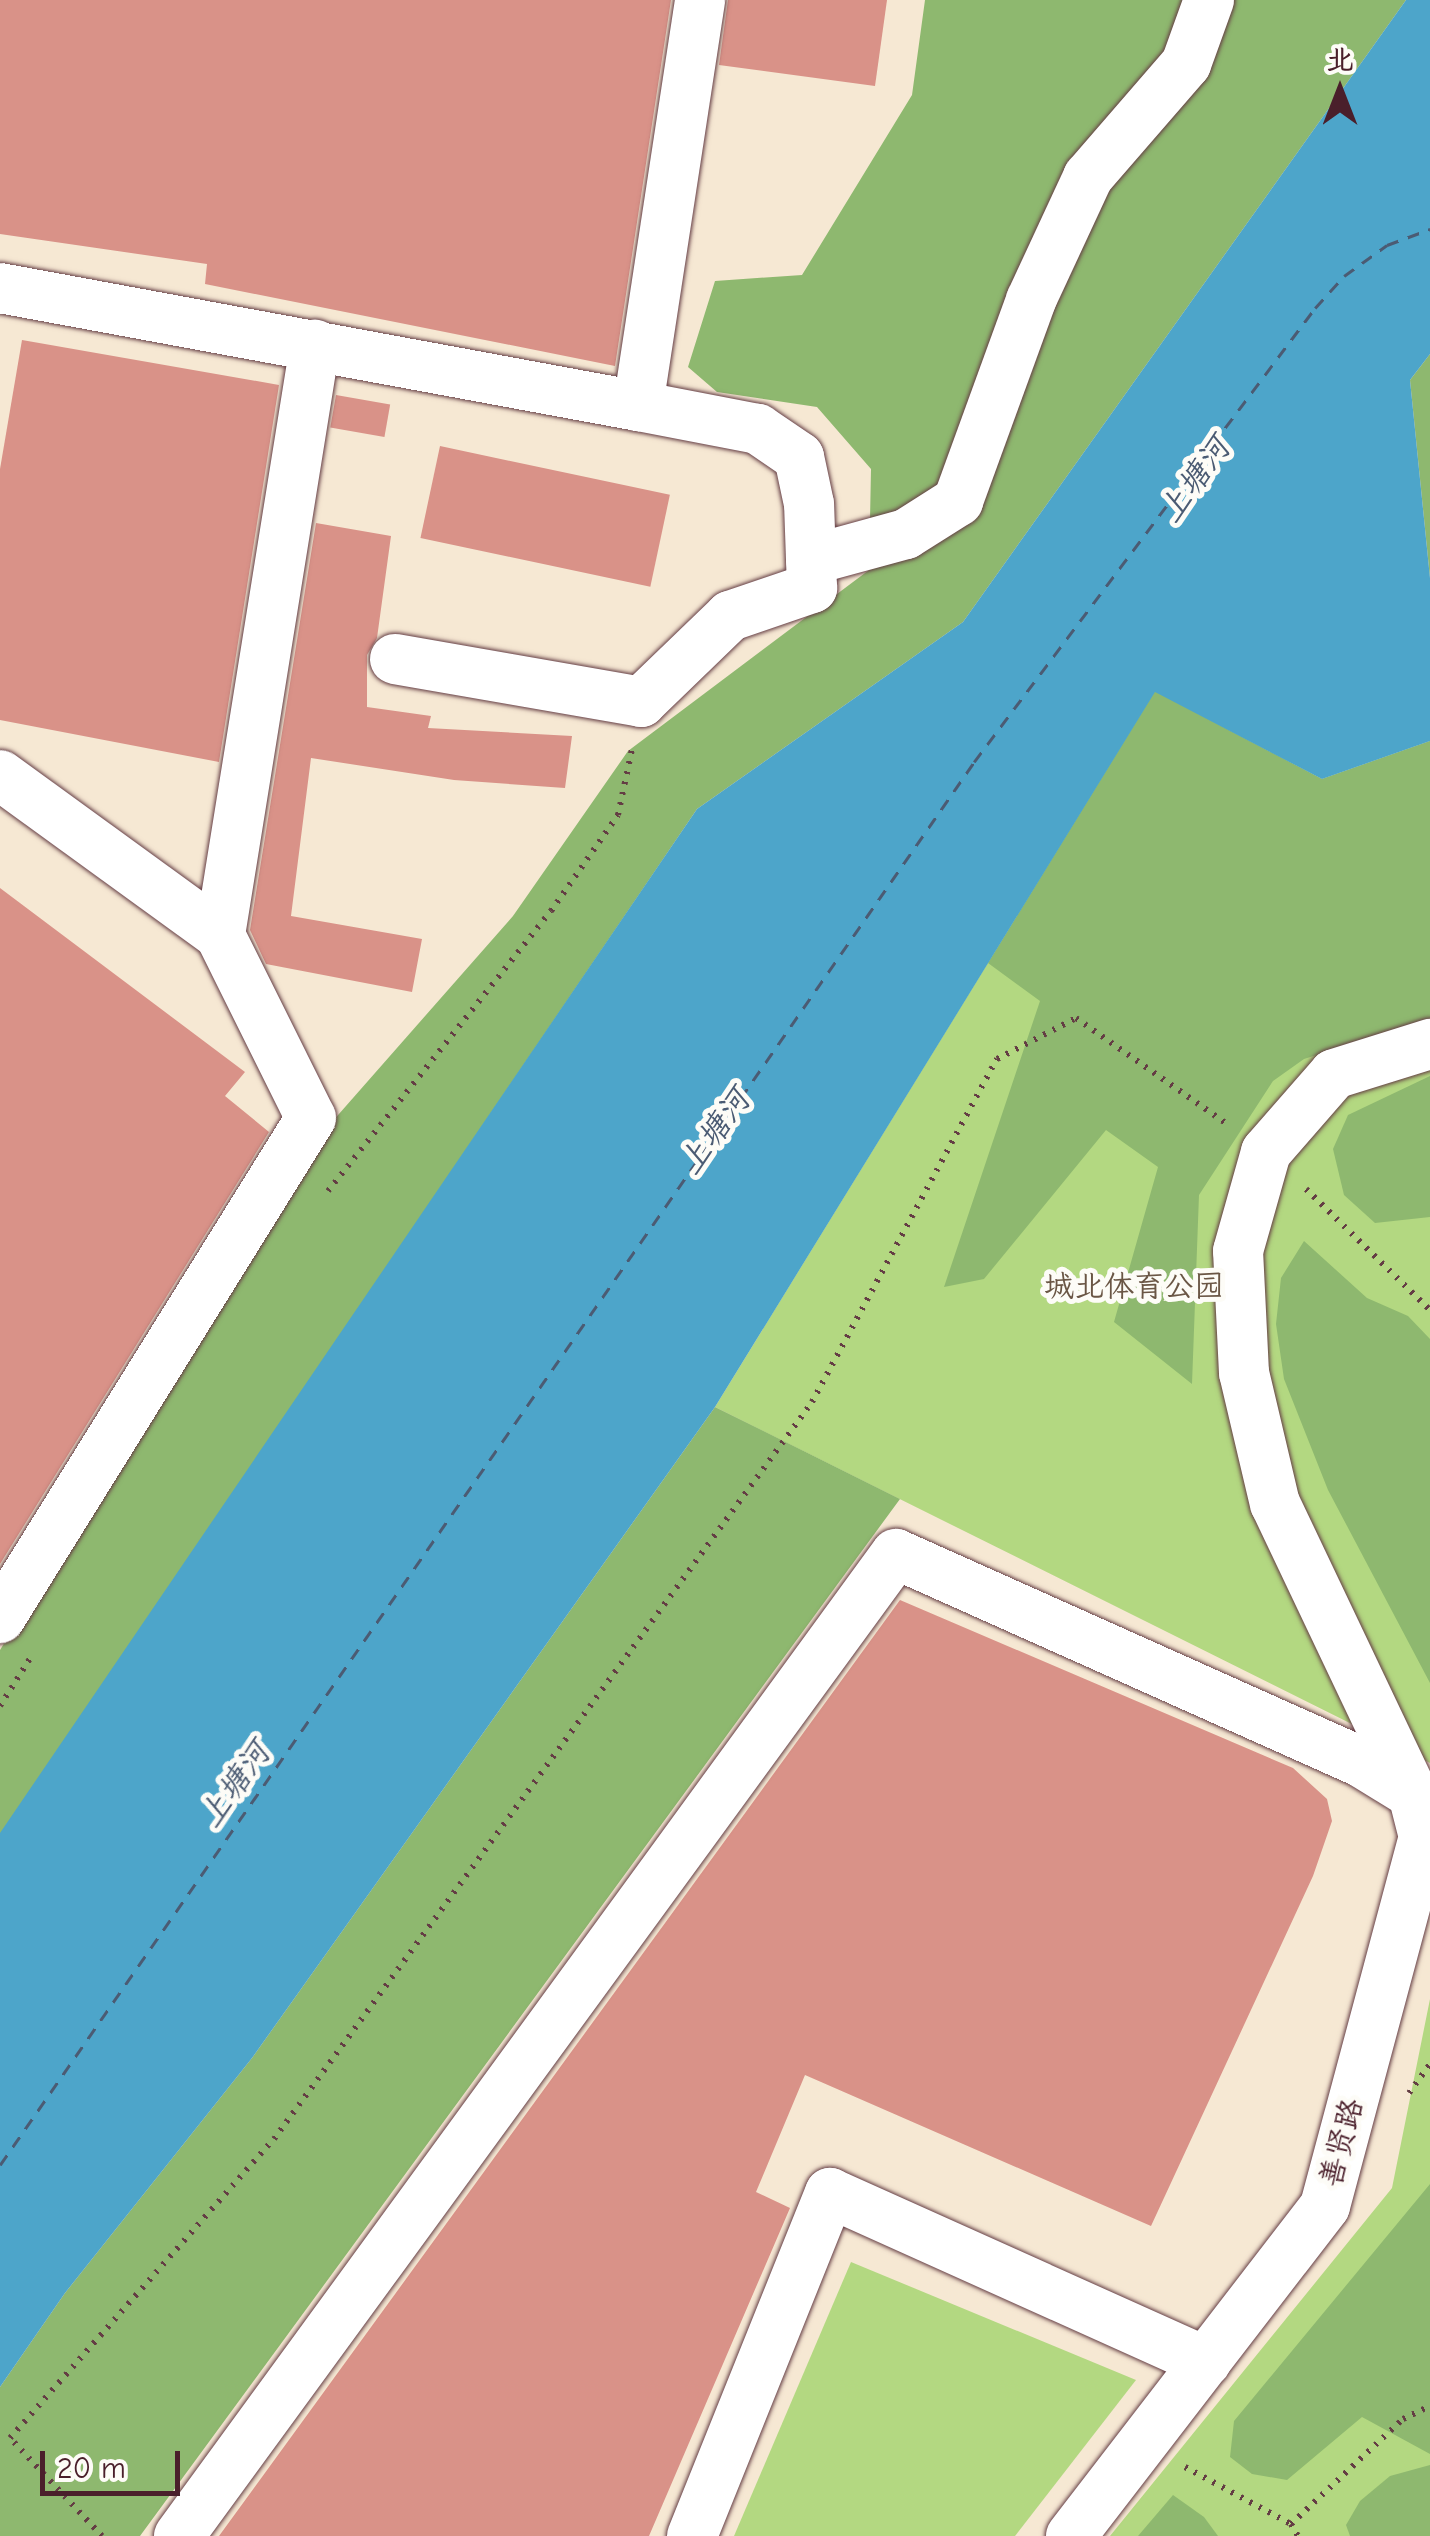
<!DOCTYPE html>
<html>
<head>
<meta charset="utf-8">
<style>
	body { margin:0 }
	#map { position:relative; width:1430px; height:2536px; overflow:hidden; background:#f6e8d3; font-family:"Comic Neue","LXGW WenKai TC",sans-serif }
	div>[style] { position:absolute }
	.green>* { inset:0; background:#b3d881 }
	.forest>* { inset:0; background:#8eb86f }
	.water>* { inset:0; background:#4da5ca }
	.ferry>* { height:2.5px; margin-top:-1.25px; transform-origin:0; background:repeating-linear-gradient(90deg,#4b5b73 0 12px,transparent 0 22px) }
	.building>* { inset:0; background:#d99288; transform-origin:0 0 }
	.path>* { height:6px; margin-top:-3px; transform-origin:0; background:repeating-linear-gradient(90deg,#643d44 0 2.5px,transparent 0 10.5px) }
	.roads { filter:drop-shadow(0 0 2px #643d44) drop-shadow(0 0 2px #643d44) }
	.minor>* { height:50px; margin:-25px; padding:0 25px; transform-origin:25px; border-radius:25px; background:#fff }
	span { translate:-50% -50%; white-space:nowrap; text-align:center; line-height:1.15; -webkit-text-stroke:10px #fdfcf7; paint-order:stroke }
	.park-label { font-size:30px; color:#6a5645 }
	.street-label { font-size:30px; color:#4a1f2b }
	.water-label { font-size:32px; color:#4b5b73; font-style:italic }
	.north { position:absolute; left:1290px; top:40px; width:100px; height:100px; -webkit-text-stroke:8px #fdfcf7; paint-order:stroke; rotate:0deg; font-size:28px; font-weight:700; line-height:40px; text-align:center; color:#4a1f2b }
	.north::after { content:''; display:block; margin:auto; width:35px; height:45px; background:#4a1f2b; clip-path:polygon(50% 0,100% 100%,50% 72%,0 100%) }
	.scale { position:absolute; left:40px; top:2451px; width:140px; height:45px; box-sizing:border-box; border:5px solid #4a1f2b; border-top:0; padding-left:12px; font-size:30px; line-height:35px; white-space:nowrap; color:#4a1f2b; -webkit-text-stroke:8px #fdfcf7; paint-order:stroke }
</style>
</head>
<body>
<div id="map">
	<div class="green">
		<div style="clip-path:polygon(1155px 691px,1322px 779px,1430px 741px,1430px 1763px,715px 1407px)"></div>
		<div style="clip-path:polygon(1430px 1999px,1430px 2536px,1110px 2536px,1392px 2188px)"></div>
		<div style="clip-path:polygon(851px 2262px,1136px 2380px,1015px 2536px,734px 2536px)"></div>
	</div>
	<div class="forest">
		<div style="clip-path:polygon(925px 0,1406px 0,963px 622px,697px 809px,0 1837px,0 1650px,324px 1131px,513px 916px,628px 751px,869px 570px,871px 469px,817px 407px,717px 392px,688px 367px,715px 281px,802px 275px,912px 95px)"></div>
		<div style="clip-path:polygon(1430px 354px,1430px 578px,1410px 380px)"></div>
		<div style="clip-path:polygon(1155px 691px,1322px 779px,1430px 741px,1430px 1019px,1304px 1059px,1273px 1081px,1199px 1195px,1192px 1384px,1114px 1322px,1158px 1167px,1106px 1130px,984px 1279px,944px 1287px,1040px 1001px,988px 963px)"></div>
		<div style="clip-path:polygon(1430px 1076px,1430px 1217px,1375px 1223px,1344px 1195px,1333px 1149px,1348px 1115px)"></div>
		<div style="clip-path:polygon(1304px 1241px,1367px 1298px,1408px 1316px,1430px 1339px,1430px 1683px,1328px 1490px,1284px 1379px,1276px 1324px,1281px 1278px)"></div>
		<div style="clip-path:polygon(715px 1407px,900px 1499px,140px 2536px,0 2536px,0 2387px,65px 2293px,252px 2058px)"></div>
		<div style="clip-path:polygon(1430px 2184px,1430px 2454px,1362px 2417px,1287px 2480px,1252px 2474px,1230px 2457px,1234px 2421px)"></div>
		<div style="clip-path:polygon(1430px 2465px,1430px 2536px,1350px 2536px,1346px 2525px,1360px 2501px,1390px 2476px)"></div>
		<div style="clip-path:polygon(1173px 2495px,1204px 2517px,1218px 2536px,1138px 2536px)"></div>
	</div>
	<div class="water">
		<div style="clip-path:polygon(1406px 0,1430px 0,1430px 354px,1410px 380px,1430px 578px,1430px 741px,1322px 779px,1155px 692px,715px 1407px,252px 2058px,65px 2293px,0 2387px,0 1833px,697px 809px,963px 622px)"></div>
	</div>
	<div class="ferry">
		<div style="left:0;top:2165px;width:1708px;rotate:-55.23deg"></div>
		<div style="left:974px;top:762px;width:568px;rotate:-53.09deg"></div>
		<div style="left:1315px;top:308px;width:43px;rotate:-47.8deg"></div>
		<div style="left:1344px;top:276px;width:53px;rotate:-35.8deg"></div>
		<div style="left:1387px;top:245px;width:46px;rotate:-20.4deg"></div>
	</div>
	<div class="building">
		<div style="clip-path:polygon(0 0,671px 0,615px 366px,205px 284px,207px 264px,0 234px)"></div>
		<div style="clip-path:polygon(728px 0,887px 0,875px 86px,719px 65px)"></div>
		<div style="clip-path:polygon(22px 340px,279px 385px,219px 762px,0 720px,0 469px)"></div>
		<div style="left:336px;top:395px;width:55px;height:33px;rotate:10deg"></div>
		<div style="left:440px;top:446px;width:235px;height:94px;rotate:12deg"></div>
		<div style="clip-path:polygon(316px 523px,391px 536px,377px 638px,367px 655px,367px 707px,431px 716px,428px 728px,572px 736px,565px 788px,454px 780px,311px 758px,291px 916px,422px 939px,412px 992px,266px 964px,250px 930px)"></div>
		<div style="clip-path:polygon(0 888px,245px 1072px,225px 1096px,269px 1132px,0 1564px)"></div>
		<div style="clip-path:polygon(900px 1600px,1293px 1768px,1327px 1799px,1332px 1821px,1313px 1876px,1151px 2226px,805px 2075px,756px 2192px,790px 2208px,649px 2536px,219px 2536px)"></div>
	</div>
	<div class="path">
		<div style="left:1306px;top:1189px;width:173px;rotate:44.3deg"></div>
		<div style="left:328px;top:1191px;width:358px;rotate:-51.5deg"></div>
		<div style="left:551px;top:911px;width:117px;rotate:-55.1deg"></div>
		<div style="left:618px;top:815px;width:67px;rotate:-78deg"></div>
		<div style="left:0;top:1706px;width:58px;rotate:-57.7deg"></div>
		<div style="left:1409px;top:2093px;width:36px;rotate:-54deg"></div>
		<div style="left:1185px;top:2467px;width:120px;rotate:28.3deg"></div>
		<div style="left:1291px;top:2524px;width:154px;rotate:-43.2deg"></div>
		<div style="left:1403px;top:2419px;width:30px;rotate:-26deg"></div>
		<div style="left:1291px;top:2524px;width:14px;rotate:60deg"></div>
		<div style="left:102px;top:2536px;width:134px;rotate:-133.2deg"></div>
		<div style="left:10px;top:2438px;width:399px;rotate:-48.6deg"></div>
		<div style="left:274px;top:2139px;width:912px;rotate:-53.87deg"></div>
		<div style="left:812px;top:1402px;width:390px;rotate:-61.7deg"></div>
		<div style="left:997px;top:1059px;width:89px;rotate:-27.4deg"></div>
		<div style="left:1076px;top:1018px;width:184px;rotate:35.1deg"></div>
	</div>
	<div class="roads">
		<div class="minor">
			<div style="left:0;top:288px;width:649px;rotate:10.48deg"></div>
			<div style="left:638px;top:406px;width:411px;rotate:-81.3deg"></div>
			<div style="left:811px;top:560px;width:98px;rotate:-15.3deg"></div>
			<div style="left:906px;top:534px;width:62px;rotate:-32.4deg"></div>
			<div style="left:958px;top:501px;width:214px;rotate:-70deg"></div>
			<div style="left:1031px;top:300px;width:136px;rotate:-65.1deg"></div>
			<div style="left:1088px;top:177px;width:150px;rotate:-49.1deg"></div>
			<div style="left:1186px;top:64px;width:68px;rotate:-70.2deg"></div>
			<div style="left:395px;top:659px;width:250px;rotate:9.9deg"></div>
			<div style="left:641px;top:702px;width:124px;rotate:-44deg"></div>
			<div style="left:730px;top:616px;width:87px;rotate:-18.9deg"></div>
			<div style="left:812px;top:588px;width:84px;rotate:-92deg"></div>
			<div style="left:809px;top:504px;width:48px;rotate:-102deg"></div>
			<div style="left:799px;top:457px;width:50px;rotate:-145.7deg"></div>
			<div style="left:758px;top:429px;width:122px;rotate:-169.1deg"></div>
			<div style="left:0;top:775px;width:272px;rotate:36deg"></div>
			<div style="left:220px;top:935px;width:204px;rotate:63.6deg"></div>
			<div style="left:311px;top:1118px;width:589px;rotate:121.88deg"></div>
			<div style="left:220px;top:935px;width:598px;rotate:-80.85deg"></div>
			<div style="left:179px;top:2536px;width:1216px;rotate:-53.87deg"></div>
			<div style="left:896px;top:1554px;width:509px;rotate:24.1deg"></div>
			<div style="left:1361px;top:1762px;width:61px;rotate:31.6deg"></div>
			<div style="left:692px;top:2536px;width:370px;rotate:-68.1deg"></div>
			<div style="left:830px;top:2193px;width:412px;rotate:24.2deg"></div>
			<div style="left:1071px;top:2536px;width:416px;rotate:-52.4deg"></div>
			<div style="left:1325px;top:2206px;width:382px;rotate:-75deg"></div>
			<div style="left:1424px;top:1837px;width:44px;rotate:-104.3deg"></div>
			<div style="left:1413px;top:1794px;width:321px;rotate:-115.4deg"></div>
			<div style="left:1275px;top:1504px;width:135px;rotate:-103.3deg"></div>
			<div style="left:1244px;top:1373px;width:122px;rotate:-92.8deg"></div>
			<div style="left:1238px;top:1251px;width:103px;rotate:-74.2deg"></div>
			<div style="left:1266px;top:1152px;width:103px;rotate:-48.9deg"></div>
			<div style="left:1334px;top:1074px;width:101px;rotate:-17.4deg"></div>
		</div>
	</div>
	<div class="park-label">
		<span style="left:1134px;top:1287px">城北体育公园</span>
	</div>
	<div class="street-label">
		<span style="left:1342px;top:2143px;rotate:-75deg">善贤路</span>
	</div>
	<div class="water-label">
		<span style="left:1195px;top:480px;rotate:-54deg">上塘河</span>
		<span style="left:715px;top:1132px;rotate:-54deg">上塘河</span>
		<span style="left:235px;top:1785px;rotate:-54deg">上塘河</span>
	</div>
	<div class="north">北</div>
	<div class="scale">20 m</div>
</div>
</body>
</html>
